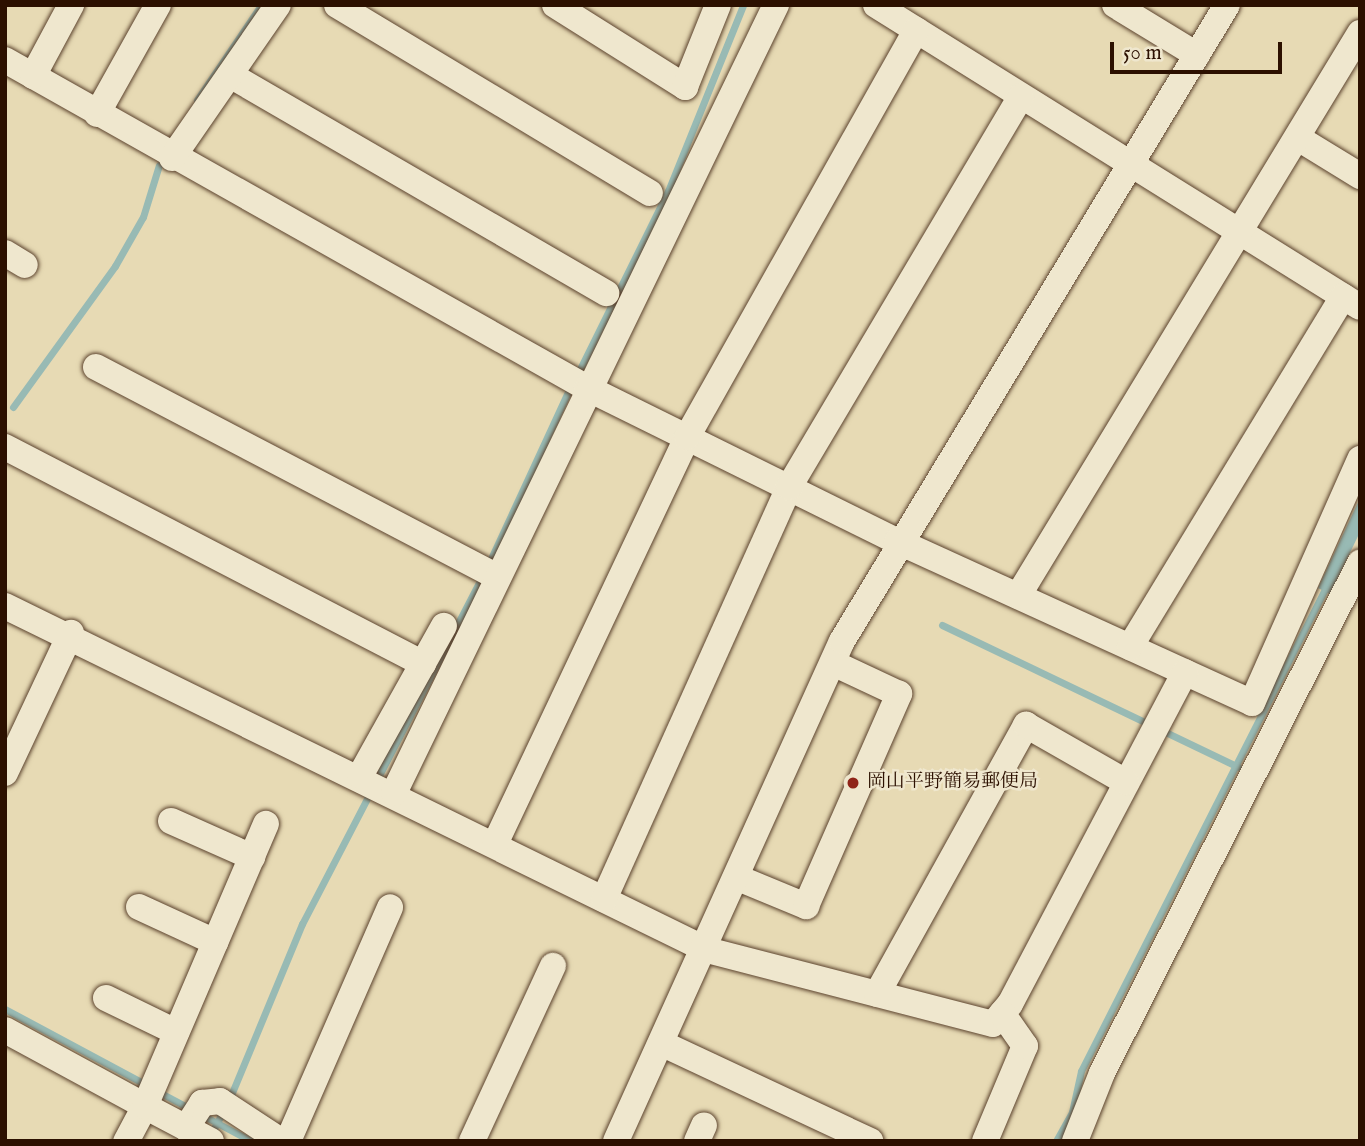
<!DOCTYPE html>
<html>
<head>
<meta charset="utf-8">
<style>
	body { margin:0 }
	#map { position:relative; width:1365px; height:1146px; overflow:hidden; background:#e7dab4; font-family:"IM FELL English","Noto Serif JP",serif }
	div>[style] { position:absolute }
	.water>* { inset:0; background:#98bab4 }
	.stream>* { height:7px; margin:-3.5px; padding:0 3.5px; transform-origin:3.5px; border-radius:3.5px; background:#98bab4 }
	.roads { filter:drop-shadow(0 0 2px #5b422d) drop-shadow(0 0 2px #5b422d) }
	.minor>* { height:26px; margin:-13px; padding:0 13px; transform-origin:13px; border-radius:13px; background:#efe7ce }
	.dots>* { width:19px; height:19px; translate:-50% -50%; box-sizing:border-box; border:4px solid #efe7ce; border-radius:50% }
	span { translate:-50% -50%; white-space:nowrap; text-align:center; line-height:1.15; -webkit-text-stroke:5px #efe7ce; paint-order:stroke }
	.poi-label { font-size:19px; color:#2c1000 }
	.left { translate:0 -50%; text-align:left }
	.frame { position:absolute; inset:0; border:7px solid #2c1000; pointer-events:none }
	.scale { position:absolute; left:1110px; top:42px; width:172px; height:32px; box-sizing:border-box; border:4px solid #2c1000; border-top:0; padding-left:9px; font-size:21px; line-height:24px; white-space:nowrap; color:#2c1000; -webkit-text-stroke:5px #efe7ce; paint-order:stroke }
</style>
</head>
<body>
<div id="map">
	<div class="water">
		<div style="clip-path:polygon(1360px 498px,1360px 532px,1330px 594px,1318px 588px)"></div>
	</div>
	<div class="stream">
		<div style="left:197px;top:100px;width:115px;rotate:-56deg"></div>
		<div style="left:577px;top:375px;width:205px;rotate:-63.7deg"></div>
		<div style="left:668px;top:191px;width:201px;rotate:-68deg"></div>
		<div style="left:13px;top:407px;width:174px;rotate:-54.1deg"></div>
		<div style="left:115px;top:266px;width:56px;rotate:-60.3deg"></div>
		<div style="left:143px;top:217px;width:54px;rotate:-72.9deg"></div>
		<div style="left:488px;top:565px;width:198px;rotate:-65.2deg"></div>
		<div style="left:942px;top:625px;width:328px;rotate:25.6deg"></div>
		<div style="left:5px;top:1009px;width:161px;rotate:28.2deg"></div>
		<div style="left:157px;top:1091px;width:106px;rotate:28deg"></div>
		<div style="left:229px;top:1100px;width:191px;rotate:-67.5deg"></div>
		<div style="left:302px;top:924px;width:393px;rotate:-62.6deg"></div>
		<div style="left:211px;top:1134px;width:27px;rotate:-62deg"></div>
		<div style="left:1056px;top:1141px;width:33px;rotate:-61deg"></div>
		<div style="left:1072px;top:1112px;width:42px;rotate:-77.6deg"></div>
		<div style="left:1081px;top:1071px;width:545px;rotate:-63.15deg"></div>
	</div>
	<div class="roads">
		<div class="minor">
			<div style="left:337px;top:5px;width:365px;rotate:31deg"></div>
			<div style="left:555px;top:5px;width:154px;rotate:32.2deg"></div>
			<div style="left:685px;top:87px;width:88px;rotate:-68.1deg"></div>
			<div style="left:876px;top:5px;width:570px;rotate:31.96deg"></div>
			<div style="left:1115px;top:5px;width:96px;rotate:31.4deg"></div>
			<div style="left:5px;top:60px;width:668px;rotate:29.4deg"></div>
			<div style="left:587px;top:388px;width:346px;rotate:26.3deg"></div>
			<div style="left:897px;top:541px;width:390px;rotate:24.5deg"></div>
			<div style="left:1252px;top:703px;width:267px;rotate:-66.1deg"></div>
			<div style="left:230px;top:75px;width:435px;rotate:30.1deg"></div>
			<div style="left:33px;top:76px;width:81px;rotate:-61.8deg"></div>
			<div style="left:97px;top:114px;width:125px;rotate:-60.8deg"></div>
			<div style="left:1298px;top:138px;width:73px;rotate:31.5deg"></div>
			<div style="left:172px;top:158px;width:186px;rotate:-55.3deg"></div>
			<div style="left:5px;top:253px;width:23px;rotate:31deg"></div>
			<div style="left:96px;top:367px;width:453px;rotate:27.6deg"></div>
			<div style="left:5px;top:447px;width:471px;rotate:27.4deg"></div>
			<div style="left:1018px;top:596px;width:659px;rotate:-58.72deg"></div>
			<div style="left:5px;top:606px;width:782px;rotate:26.11deg"></div>
			<div style="left:707px;top:950px;width:295px;rotate:14.5deg"></div>
			<div style="left:993px;top:1024px;width:26px;rotate:-50deg"></div>
			<div style="left:1010px;top:1004px;width:375px;rotate:-62.2deg"></div>
			<div style="left:1130px;top:647px;width:410px;rotate:-58.7deg"></div>
			<div style="left:5px;top:773px;width:155px;rotate:-64.8deg"></div>
			<div style="left:360px;top:776px;width:172px;rotate:-60.8deg"></div>
			<div style="left:394px;top:793px;width:876px;rotate:-64.14deg"></div>
			<div style="left:171px;top:821px;width:89px;rotate:24deg"></div>
			<div style="left:495px;top:844px;width:450px;rotate:-64.7deg"></div>
			<div style="left:687px;top:437px;width:467px;rotate:-60.6deg"></div>
			<div style="left:738px;top:878px;width:74px;rotate:22.4deg"></div>
			<div style="left:806px;top:906px;width:232px;rotate:-66.3deg"></div>
			<div style="left:899px;top:694px;width:73px;rotate:-154.8deg"></div>
			<div style="left:604px;top:899px;width:452px;rotate:-65.8deg"></div>
			<div style="left:789px;top:487px;width:454px;rotate:-59.3deg"></div>
			<div style="left:139px;top:907px;width:84px;rotate:24.7deg"></div>
			<div style="left:877px;top:994px;width:308px;rotate:-61deg"></div>
			<div style="left:1026px;top:725px;width:115px;rotate:29.7deg"></div>
			<div style="left:106px;top:998px;width:78px;rotate:25.9deg"></div>
			<div style="left:5px;top:1030px;width:159px;rotate:28.5deg"></div>
			<div style="left:145px;top:1106px;width:40px;rotate:118deg"></div>
			<div style="left:663px;top:1044px;width:229px;rotate:25.1deg"></div>
			<div style="left:186px;top:1128px;width:30px;rotate:-57deg"></div>
			<div style="left:202px;top:1103px;width:18px;rotate:-6deg"></div>
			<div style="left:220px;top:1101px;width:73px;rotate:33.3deg"></div>
			<div style="left:211px;top:1141px;width:75px;rotate:-152.1deg"></div>
			<div style="left:145px;top:1106px;width:307px;rotate:-66.8deg"></div>
			<div style="left:288px;top:1141px;width:255px;rotate:-66.4deg"></div>
			<div style="left:472px;top:1141px;width:193px;rotate:-65.2deg"></div>
			<div style="left:616px;top:1141px;width:549px;rotate:-65.68deg"></div>
			<div style="left:842px;top:641px;width:743px;rotate:-58.81deg"></div>
			<div style="left:697px;top:1141px;width:17px;rotate:-66deg"></div>
			<div style="left:985px;top:1141px;width:103px;rotate:-67.2deg"></div>
			<div style="left:1025px;top:1046px;width:40px;rotate:-124.9deg"></div>
			<div style="left:1075px;top:1141px;width:73px;rotate:-68.3deg"></div>
			<div style="left:1102px;top:1073px;width:572px;rotate:-63.17deg"></div>
		</div>
	</div>
	<div class="dots">
		<div style="left:853px;top:783px;background:#8f2418"></div>
	</div>
	<div class="poi-label">
		<span class="left" style="left:867px;top:783px">岡山平野簡易郵便局</span>
	</div>
	<div class="frame"></div>
	<div class="scale">50 m</div>
</div>
</body>
</html>
